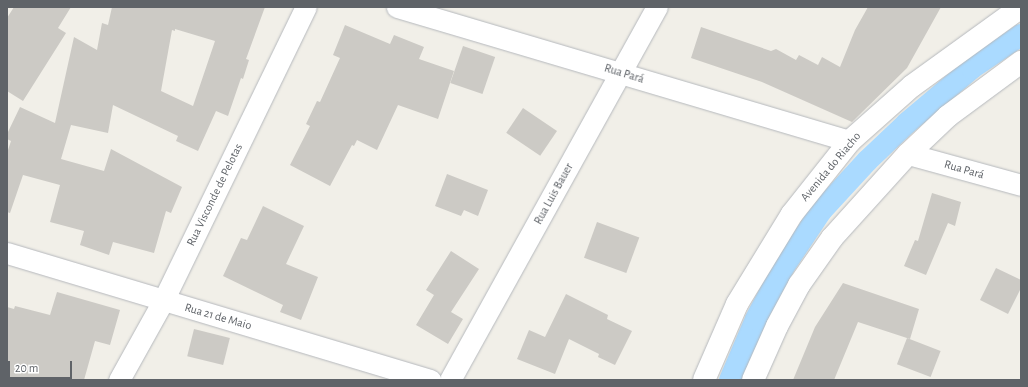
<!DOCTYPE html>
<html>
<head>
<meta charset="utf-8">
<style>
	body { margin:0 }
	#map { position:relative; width:1028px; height:387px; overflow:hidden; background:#f1efe8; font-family:"Alegreya Sans",sans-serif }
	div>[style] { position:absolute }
	.canal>* { height:22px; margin:-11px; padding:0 11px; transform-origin:11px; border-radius:11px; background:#aadaff }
	.building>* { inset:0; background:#cccac5; transform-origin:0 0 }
	.roads { filter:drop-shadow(0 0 1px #b5b8bc) drop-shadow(0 0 1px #b5b8bc) }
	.street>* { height:21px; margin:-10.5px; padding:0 10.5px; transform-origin:10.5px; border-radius:10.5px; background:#fff }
	.secondary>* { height:22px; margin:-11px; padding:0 11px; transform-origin:11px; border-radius:11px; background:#fff }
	span { translate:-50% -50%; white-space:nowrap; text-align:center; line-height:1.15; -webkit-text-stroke:3px #fff; paint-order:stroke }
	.street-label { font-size:12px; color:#5f6368 }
	.frame { position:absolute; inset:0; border:8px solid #5f6368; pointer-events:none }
	.scale { position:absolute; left:8px; top:361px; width:64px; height:18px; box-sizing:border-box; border:2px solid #5f6368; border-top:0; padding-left:5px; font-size:12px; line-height:14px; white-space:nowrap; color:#5f6368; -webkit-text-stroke:3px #fff; paint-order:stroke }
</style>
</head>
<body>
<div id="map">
	<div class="canal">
		<div style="left:730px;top:380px;width:66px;rotate:-66.9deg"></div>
		<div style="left:756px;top:319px;width:58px;rotate:-62.1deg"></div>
		<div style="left:783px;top:268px;width:69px;rotate:-56.3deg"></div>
		<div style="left:821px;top:211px;width:68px;rotate:-47.4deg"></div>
		<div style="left:867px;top:161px;width:55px;rotate:-43.5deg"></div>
		<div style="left:907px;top:123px;width:85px;rotate:-40.2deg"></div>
		<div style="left:972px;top:68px;width:59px;rotate:-34deg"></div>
	</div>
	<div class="building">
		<div style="clip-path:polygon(14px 7px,71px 7px,58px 28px,66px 33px,23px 101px,7px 91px,7px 18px)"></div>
		<div style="clip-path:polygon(evenodd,112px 7px,265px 7px,246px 59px,249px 60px,243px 79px,241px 78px,228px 116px,216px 111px,198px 151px,176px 141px,178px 136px,113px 105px,108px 133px,71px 125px,61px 159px,104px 171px,111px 149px,182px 187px,171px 213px,166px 211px,154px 253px,113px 242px,109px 255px,80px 245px,84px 231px,50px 222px,60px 185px,23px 175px,10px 213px,7px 212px,7px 153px,11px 141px,7px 139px,7px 134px,20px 107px,55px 123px,74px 37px,97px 50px,102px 23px,108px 25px,112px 7px,175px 29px,215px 41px,193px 106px,161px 91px,172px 30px,175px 31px,175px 29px)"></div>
		<div style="clip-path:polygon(868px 7px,941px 7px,907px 68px,852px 122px,762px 82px,691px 58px,701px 27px,771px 51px,776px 49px,796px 60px,799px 55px,818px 65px,822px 57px,840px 67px,855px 30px)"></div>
		<div style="clip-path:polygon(345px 25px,390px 44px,394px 35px,424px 47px,419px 59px,454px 71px,438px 119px,398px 105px,377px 150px,357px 140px,354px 146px,352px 145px,330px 186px,290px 165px,310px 126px,306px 124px,317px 101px,320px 102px,340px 58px,333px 55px)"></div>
		<div style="left:463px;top:46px;width:34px;height:39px;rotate:19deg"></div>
		<div style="left:523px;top:108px;width:41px;height:30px;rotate:34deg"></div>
		<div style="clip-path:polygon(447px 174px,488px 190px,478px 216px,464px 210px,461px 216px,435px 206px)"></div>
		<div style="clip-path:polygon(932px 193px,961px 202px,955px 226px,948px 223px,926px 275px,904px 266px,915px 240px,918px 241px)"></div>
		<div style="clip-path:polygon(263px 206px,304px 226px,286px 264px,318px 277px,301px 320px,280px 312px,283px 305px,223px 276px,241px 238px,247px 240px)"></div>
		<div style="left:597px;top:222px;width:45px;height:38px;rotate:20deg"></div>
		<div style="clip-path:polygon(451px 251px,479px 269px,451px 312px,463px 319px,448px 344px,416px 325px,434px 295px,426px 290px)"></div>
		<div style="clip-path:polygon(996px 268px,1021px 280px,1021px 288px,1008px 314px,980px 300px)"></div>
		<div style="clip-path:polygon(843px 283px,919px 309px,910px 339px,858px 322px,834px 380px,793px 380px,815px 327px)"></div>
		<div style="clip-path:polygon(57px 292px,120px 310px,110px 345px,95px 341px,84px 380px,7px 380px,7px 307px,14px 309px,15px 306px,50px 315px)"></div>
		<div style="clip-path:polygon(566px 294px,608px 315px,607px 319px,632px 331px,615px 365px,598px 357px,599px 354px,569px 339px,555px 374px,517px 359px,529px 330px,545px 337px)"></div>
		<div style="left:194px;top:329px;width:37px;height:28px;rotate:14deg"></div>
		<div style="left:907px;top:338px;width:36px;height:28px;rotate:21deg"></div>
	</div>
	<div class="roads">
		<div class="street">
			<div style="left:397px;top:7px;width:472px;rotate:16.5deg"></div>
			<div style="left:908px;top:154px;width:117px;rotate:15.3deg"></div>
			<div style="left:7px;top:253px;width:442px;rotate:16.7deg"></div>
			<div style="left:119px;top:380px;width:90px;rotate:-60.9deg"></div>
			<div style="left:163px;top:301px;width:327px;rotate:-64.1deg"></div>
			<div style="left:450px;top:380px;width:427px;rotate:-61deg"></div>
		</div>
		<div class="secondary">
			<div style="left:704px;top:380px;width:83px;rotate:-66.5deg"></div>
			<div style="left:737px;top:304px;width:105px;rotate:-58.6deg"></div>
			<div style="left:792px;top:214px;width:93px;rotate:-51.5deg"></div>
			<div style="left:850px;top:141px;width:83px;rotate:-41.6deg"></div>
			<div style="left:912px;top:86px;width:135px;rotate:-35.9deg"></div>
			<div style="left:753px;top:380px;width:59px;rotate:-66deg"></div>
			<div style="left:777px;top:326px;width:47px;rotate:-61.8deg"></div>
			<div style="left:799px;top:285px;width:57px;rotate:-54.9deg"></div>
			<div style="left:832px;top:238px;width:113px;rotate:-47.9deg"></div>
			<div style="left:908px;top:154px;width:55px;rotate:-43.5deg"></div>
			<div style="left:948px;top:116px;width:91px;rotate:-36.5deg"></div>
		</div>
	</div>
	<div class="street-label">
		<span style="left:624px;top:74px;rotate:17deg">Rua Pará</span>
		<span style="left:831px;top:167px;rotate:-50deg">Avenida do Riacho</span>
		<span style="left:964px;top:170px;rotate:16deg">Rua Pará</span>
		<span style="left:554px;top:194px;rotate:-61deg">Rua Luis Bauer</span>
		<span style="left:215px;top:195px;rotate:-64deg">Rua Visconde de Pelotas</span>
		<span style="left:218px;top:317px;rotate:16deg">Rua 21 de Maio</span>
	</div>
	<div class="frame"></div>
	<div class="scale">20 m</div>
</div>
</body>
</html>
